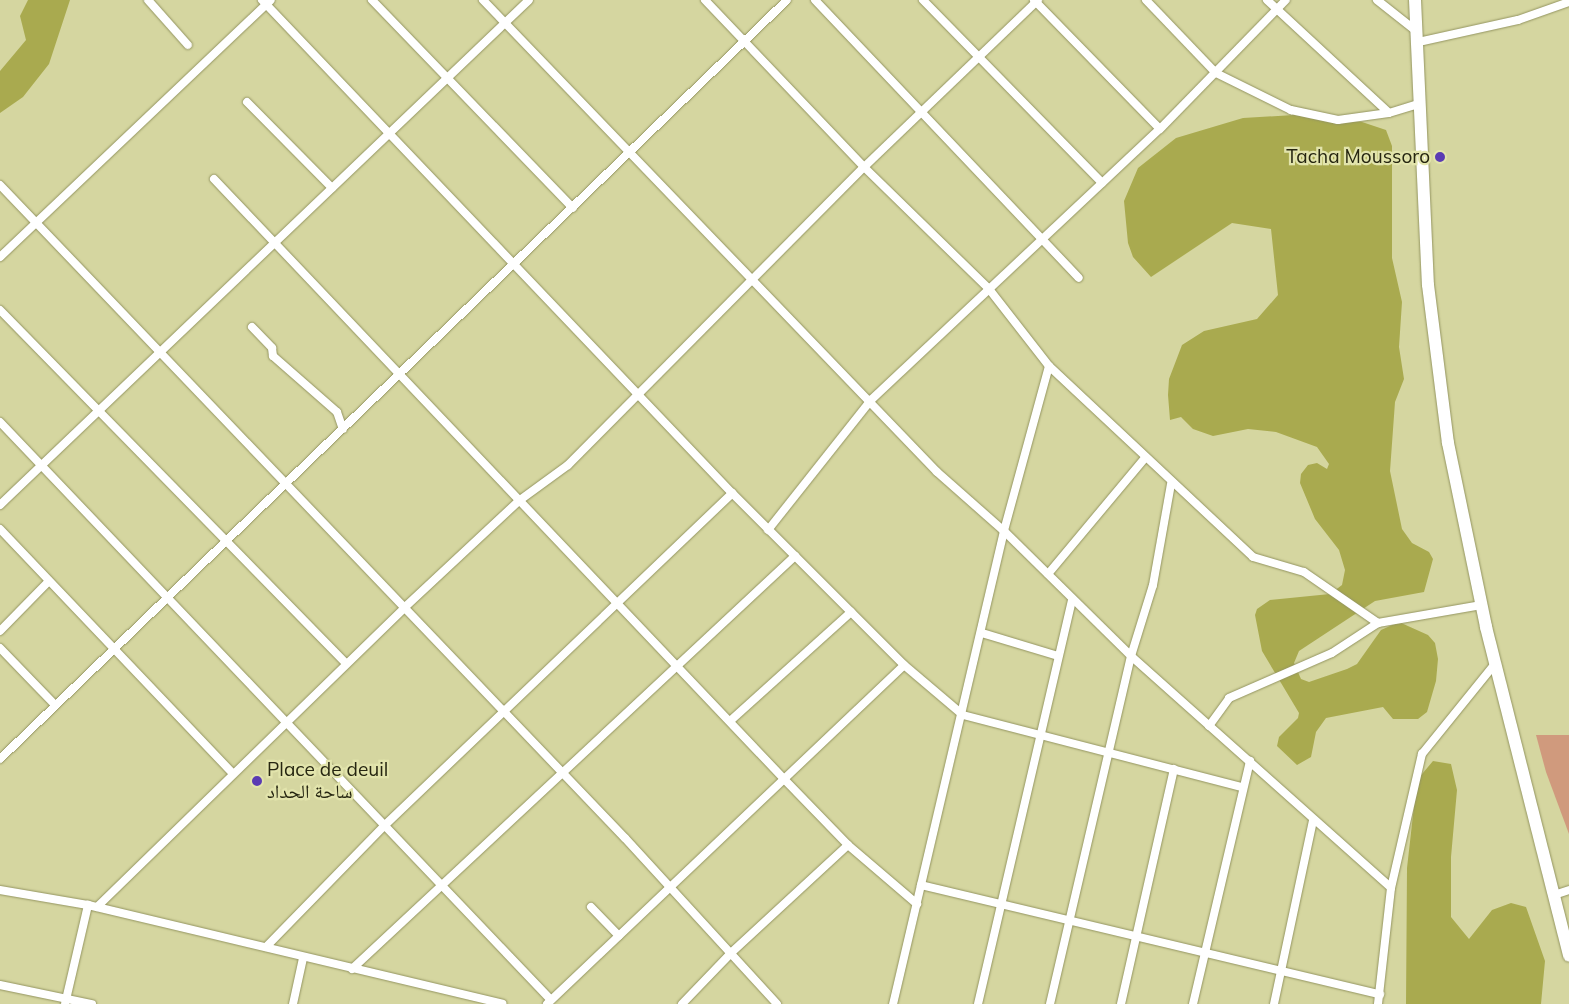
<!DOCTYPE html>
<html>
<head>
<meta charset="utf-8">
<style>
	body { margin:0 }
	#map { position:relative; width:1569px; height:1004px; overflow:hidden; background:#d5d6a0; font-family:Mulish,"Noto Naskh Arabic",sans-serif }
	div>[style] { position:absolute }
	.green>* { inset:0; background:#d09a7d }
	.water>* { inset:0; background:#a9aa4f }
	.roads { filter:drop-shadow(0 0 1px #949561) drop-shadow(0 0 1px #949561) }
	.minor>* { height:8px; margin:-4px; padding:0 4px; transform-origin:4px; border-radius:4px; background:#fff }
	.trunk>* { height:12px; margin:-6px; padding:0 6px; transform-origin:6px; border-radius:6px; background:#fff }
	.dots>* { width:14px; height:14px; translate:-50% -50%; box-sizing:border-box; border:2px solid #e2e4ac; border-radius:50% }
	span { translate:-50% -50%; white-space:nowrap; text-align:center; line-height:1.15; -webkit-text-stroke:4.5px #e2e4ac; paint-order:stroke }
	.poi-label { font-size:19px; color:#262611 }
	.right { translate:-100% -50%; text-align:right }
	.left { translate:0 -50%; text-align:left }
</style>
</head>
<body>
<div id="map">
	<div class="green">
		<div style="clip-path:polygon(1536px 735px,1569px 735px,1569px 834px,1546px 772px)"></div>
	</div>
	<div class="water">
		<div style="clip-path:polygon(28px 0,70px 0,49px 64px,23px 97px,0 113px,0 71px,26px 40px,20px 16px)"></div>
		<div style="clip-path:polygon(1294px 115px,1362px 122px,1386px 130px,1392px 146px,1392px 258px,1402px 302px,1399px 347px,1404px 379px,1395px 402px,1390px 471px,1402px 529px,1412px 543px,1429px 552px,1433px 559px,1424px 592px,1375px 601px,1299px 651px,1294px 663px,1301px 679px,1309px 682px,1347px 669px,1357px 664px,1381px 630px,1399px 622px,1428px 635px,1435px 643px,1438px 659px,1436px 681px,1427px 712px,1418px 719px,1393px 719px,1383px 707px,1326px 718px,1316px 732px,1311px 757px,1297px 765px,1277px 746px,1279px 737px,1298px 718px,1299px 713px,1262px 651px,1255px 615px,1257px 609px,1270px 600px,1330px 594px,1342px 585px,1345px 570px,1339px 550px,1315px 519px,1300px 483px,1301px 474px,1308px 465px,1317px 463px,1327px 469px,1329px 464px,1317px 447px,1276px 432px,1248px 429px,1213px 436px,1193px 429px,1181px 417px,1170px 420px,1168px 395px,1169px 379px,1182px 345px,1204px 331px,1257px 319px,1278px 295px,1271px 229px,1232px 223px,1151px 277px,1133px 257px,1128px 243px,1124px 201px,1138px 168px,1176px 138px,1243px 118px)"></div>
		<div style="clip-path:polygon(1433px 761px,1451px 764px,1457px 790px,1451px 857px,1451px 917px,1469px 939px,1492px 910px,1511px 903px,1526px 907px,1545px 961px,1541px 1004px,1406px 1004px,1407px 868px,1417px 780px)"></div>
	</div>
	<div class="roads">
		<div class="minor">
			<div style="left:148px;top:0;width:60px;rotate:48.4deg"></div>
			<div style="left:262px;top:0;width:681px;rotate:46.37deg"></div>
			<div style="left:732px;top:493px;width:243px;rotate:45deg"></div>
			<div style="left:904px;top:665px;width:77px;rotate:40.3deg"></div>
			<div style="left:963px;top:715px;width:288px;rotate:14.5deg"></div>
			<div style="left:372px;top:0;width:289px;rotate:46deg"></div>
			<div style="left:483px;top:0;width:655px;rotate:46.11deg"></div>
			<div style="left:937px;top:472px;width:89px;rotate:41.4deg"></div>
			<div style="left:1004px;top:531px;width:178px;rotate:44.5deg"></div>
			<div style="left:1131px;top:656px;width:348px;rotate:41.7deg"></div>
			<div style="left:1391px;top:888px;width:117px;rotate:96.4deg"></div>
			<div style="left:705px;top:0;width:231px;rotate:46.4deg"></div>
			<div style="left:864px;top:167px;width:175px;rotate:44.3deg"></div>
			<div style="left:989px;top:289px;width:98px;rotate:52.1deg"></div>
			<div style="left:1049px;top:366px;width:171px;rotate:105.3deg"></div>
			<div style="left:1004px;top:531px;width:486px;rotate:103.2deg"></div>
			<div style="left:815px;top:0;width:383px;rotate:46.5deg"></div>
			<div style="left:923px;top:0;width:256px;rotate:45.6deg"></div>
			<div style="left:1034px;top:0;width:180px;rotate:45.7deg"></div>
			<div style="left:1146px;top:0;width:101px;rotate:46.2deg"></div>
			<div style="left:1216px;top:73px;width:84px;rotate:26.3deg"></div>
			<div style="left:1291px;top:110px;width:48px;rotate:12deg"></div>
			<div style="left:1338px;top:120px;width:51px;rotate:-7.8deg"></div>
			<div style="left:1267px;top:0;width:166px;rotate:42.8deg"></div>
			<div style="left:1389px;top:113px;width:31px;rotate:-17deg"></div>
			<div style="left:1377px;top:0;width:48px;rotate:38.3deg"></div>
			<div style="left:1423px;top:41px;width:97px;rotate:-12.5deg"></div>
			<div style="left:1518px;top:20px;width:54px;rotate:-19.4deg"></div>
			<div style="left:247px;top:102px;width:121px;rotate:45.3deg"></div>
			<div style="left:214px;top:179px;width:828px;rotate:46.47deg"></div>
			<div style="left:784px;top:779px;width:92px;rotate:45.9deg"></div>
			<div style="left:848px;top:845px;width:91px;rotate:40.5deg"></div>
			<div style="left:0;top:185px;width:904px;rotate:46.26deg"></div>
			<div style="left:625px;top:838px;width:225px;rotate:47.5deg"></div>
			<div style="left:0;top:257px;width:373px;rotate:-43.5deg"></div>
			<div style="left:0;top:310px;width:494px;rotate:45.6deg"></div>
			<div style="left:252px;top:327px;width:29px;rotate:46deg"></div>
			<div style="left:272px;top:348px;width:8px;rotate:83deg"></div>
			<div style="left:273px;top:356px;width:85px;rotate:41.2deg"></div>
			<div style="left:337px;top:412px;width:18px;rotate:71deg"></div>
			<div style="left:1049px;top:366px;width:279px;rotate:43.1deg"></div>
			<div style="left:1253px;top:557px;width:53px;rotate:16.4deg"></div>
			<div style="left:1304px;top:572px;width:90px;rotate:34.6deg"></div>
			<div style="left:0;top:422px;width:797px;rotate:46.37deg"></div>
			<div style="left:0;top:505px;width:731px;rotate:-43.67deg"></div>
			<div style="left:0;top:529px;width:338px;rotate:46.4deg"></div>
			<div style="left:768px;top:530px;width:166px;rotate:-51.6deg"></div>
			<div style="left:871px;top:400px;width:396px;rotate:-43.2deg"></div>
			<div style="left:1160px;top:129px;width:180px;rotate:-45.7deg"></div>
			<div style="left:1048px;top:574px;width:151px;rotate:-50.1deg"></div>
			<div style="left:0;top:631px;width:70px;rotate:-45.6deg"></div>
			<div style="left:982px;top:633px;width:79px;rotate:16.8deg"></div>
			<div style="left:0;top:648px;width:79px;rotate:46deg"></div>
			<div style="left:730px;top:721px;width:163px;rotate:-42deg"></div>
			<div style="left:1209px;top:726px;width:34px;rotate:-54deg"></div>
			<div style="left:1229px;top:698px;width:112px;rotate:-23.6deg"></div>
			<div style="left:1332px;top:653px;width:55px;rotate:-33.1deg"></div>
			<div style="left:1378px;top:623px;width:105px;rotate:-9.9deg"></div>
			<div style="left:0;top:759px;width:1093px;rotate:-43.96deg"></div>
			<div style="left:921px;top:885px;width:472px;rotate:13.4deg"></div>
			<div style="left:1391px;top:888px;width:138px;rotate:-77deg"></div>
			<div style="left:1422px;top:754px;width:116px;rotate:-51deg"></div>
			<div style="left:0;top:890px;width:89px;rotate:9.7deg"></div>
			<div style="left:88px;top:905px;width:426px;rotate:13.4deg"></div>
			<div style="left:1554px;top:895px;width:16px;rotate:-18deg"></div>
			<div style="left:97px;top:907px;width:429px;rotate:-44.2deg"></div>
			<div style="left:404px;top:608px;width:158px;rotate:-43deg"></div>
			<div style="left:520px;top:500px;width:59px;rotate:-36.1deg"></div>
			<div style="left:568px;top:465px;width:420px;rotate:-45.2deg"></div>
			<div style="left:864px;top:167px;width:241px;rotate:-43.8deg"></div>
			<div style="left:591px;top:907px;width:40px;rotate:46deg"></div>
			<div style="left:266px;top:947px;width:169px;rotate:-45.7deg"></div>
			<div style="left:384px;top:826px;width:482px;rotate:-43.7deg"></div>
			<div style="left:352px;top:969px;width:606px;rotate:-42.99deg"></div>
			<div style="left:0;top:985px;width:94px;rotate:11.7deg"></div>
			<div style="left:65px;top:1004px;width:102px;rotate:-76.9deg"></div>
			<div style="left:293px;top:1004px;width:47px;rotate:-77.7deg"></div>
			<div style="left:547px;top:1004px;width:492px;rotate:-43.5deg"></div>
			<div style="left:682px;top:1004px;width:72px;rotate:-46.1deg"></div>
			<div style="left:732px;top:952px;width:158px;rotate:-42.7deg"></div>
			<div style="left:978px;top:1004px;width:416px;rotate:-76.9deg"></div>
			<div style="left:1050px;top:1004px;width:357px;rotate:-76.9deg"></div>
			<div style="left:1131px;top:656px;width:74px;rotate:-72.8deg"></div>
			<div style="left:1153px;top:585px;width:103px;rotate:-79.9deg"></div>
			<div style="left:1121px;top:1004px;width:241px;rotate:-77.3deg"></div>
			<div style="left:1193px;top:1004px;width:250px;rotate:-76.8deg"></div>
			<div style="left:1274px;top:1004px;width:188px;rotate:-78deg"></div>
		</div>
		<div class="trunk">
			<div style="left:1415px;top:0;width:285px;rotate:87.4deg"></div>
			<div style="left:1428px;top:285px;width:159px;rotate:82.8deg"></div>
			<div style="left:1448px;top:443px;width:188px;rotate:78.3deg"></div>
			<div style="left:1486px;top:627px;width:339px;rotate:75.8deg"></div>
		</div>
	</div>
	<div class="dots">
		<div style="left:1440px;top:157px;background:#5a3bb3"></div>
		<div style="left:257px;top:781px;background:#5a3bb3"></div>
	</div>
	<div class="poi-label">
		<span class="right" style="left:1430px;top:157px">Tacha Moussoro</span>
		<span class="left" style="left:267px;top:781px">Place de deuil<br>ساحة الحداد</span>
	</div>
</div>
</body>
</html>
